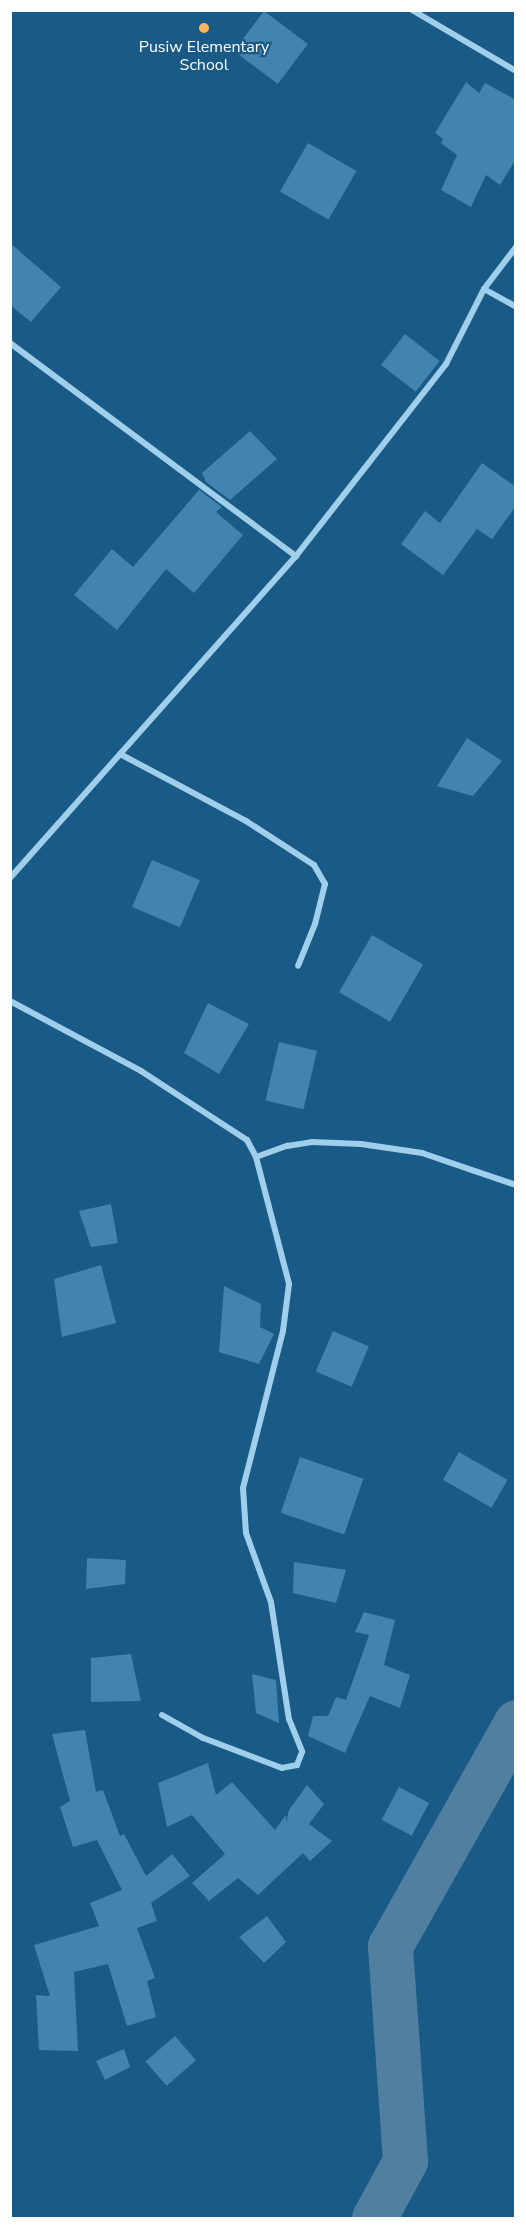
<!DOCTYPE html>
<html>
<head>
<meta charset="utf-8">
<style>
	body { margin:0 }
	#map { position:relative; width:526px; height:2229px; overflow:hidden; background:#195a86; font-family:"Nunito Sans",sans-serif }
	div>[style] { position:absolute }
	.river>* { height:45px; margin:-22.5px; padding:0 22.5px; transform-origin:22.5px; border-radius:22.5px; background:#507f9f }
	.building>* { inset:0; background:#4284af; transform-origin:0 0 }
	.street>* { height:6px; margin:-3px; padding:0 3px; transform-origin:3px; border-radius:3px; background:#a0cfec }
	.dots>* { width:16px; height:16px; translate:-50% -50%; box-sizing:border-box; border:3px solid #195a86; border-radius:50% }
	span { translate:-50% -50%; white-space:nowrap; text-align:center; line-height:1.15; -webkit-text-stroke:4.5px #195a86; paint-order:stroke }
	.poi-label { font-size:16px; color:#fff }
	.frame { position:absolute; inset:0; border:12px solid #fff; pointer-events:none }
</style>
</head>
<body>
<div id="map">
	<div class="river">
		<div style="left:374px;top:2218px;width:65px;rotate:-61.5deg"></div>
		<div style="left:405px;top:2161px;width:216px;rotate:-94deg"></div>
		<div style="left:390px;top:1946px;width:257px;rotate:-60.6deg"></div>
	</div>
	<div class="building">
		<div style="left:264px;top:11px;width:55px;height:50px;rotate:37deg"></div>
		<div style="clip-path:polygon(466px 82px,479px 93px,485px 83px,516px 100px,516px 159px,500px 185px,486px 175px,471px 207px,441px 190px,457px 155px,441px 143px,443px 139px,435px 133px)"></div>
		<div style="left:308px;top:143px;width:56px;height:56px;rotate:30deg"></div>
		<div style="clip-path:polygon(10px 243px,61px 287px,31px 322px,10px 305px)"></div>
		<div style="left:405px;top:334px;width:44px;height:39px;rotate:38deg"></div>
		<div style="clip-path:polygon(250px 431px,277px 459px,230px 500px,206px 482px,202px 473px)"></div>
		<div style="clip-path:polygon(482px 463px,516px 487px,516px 506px,492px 539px,477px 529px,443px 575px,401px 544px,425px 511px,440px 523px)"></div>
		<div style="clip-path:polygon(199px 490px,222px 507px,216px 512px,243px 535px,194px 593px,166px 569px,117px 630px,74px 595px,112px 549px,133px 567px)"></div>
		<div style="clip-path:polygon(467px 738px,502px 761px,473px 796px,437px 786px)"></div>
		<div style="left:152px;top:860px;width:52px;height:51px;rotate:23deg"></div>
		<div style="left:372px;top:935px;width:59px;height:66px;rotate:30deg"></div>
		<div style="clip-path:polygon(208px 1003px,249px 1024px,219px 1074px,184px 1053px)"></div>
		<div style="left:279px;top:1042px;width:39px;height:60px;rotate:13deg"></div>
		<div style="clip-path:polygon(111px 1204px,118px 1243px,91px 1247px,79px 1211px)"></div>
		<div style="clip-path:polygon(101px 1265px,116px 1323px,62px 1337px,54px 1279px)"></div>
		<div style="clip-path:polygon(224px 1286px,261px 1304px,260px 1327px,274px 1334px,259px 1364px,219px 1352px)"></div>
		<div style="left:333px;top:1331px;width:39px;height:44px;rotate:23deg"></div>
		<div style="left:459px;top:1452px;width:56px;height:32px;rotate:30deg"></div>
		<div style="left:300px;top:1457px;width:67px;height:59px;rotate:19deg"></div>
		<div style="clip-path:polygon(87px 1558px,126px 1560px,125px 1584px,86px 1589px)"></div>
		<div style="clip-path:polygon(294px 1562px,346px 1570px,336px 1603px,293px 1593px)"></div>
		<div style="clip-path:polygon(364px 1612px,395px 1620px,384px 1665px,410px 1675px,400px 1708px,370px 1696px,345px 1753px,308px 1736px,313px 1716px,328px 1716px,336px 1697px,346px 1700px,369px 1635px,355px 1632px)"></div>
		<div style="clip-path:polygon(131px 1654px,141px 1701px,91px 1702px,91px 1658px)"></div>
		<div style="clip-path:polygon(252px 1674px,276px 1680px,279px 1723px,256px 1713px)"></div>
		<div style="clip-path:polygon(85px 1730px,96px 1792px,103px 1790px,120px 1836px,124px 1834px,146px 1876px,172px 1854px,190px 1876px,151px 1903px,157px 1921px,137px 1928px,155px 1978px,147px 1981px,156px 2017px,127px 2026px,108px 1964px,74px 1972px,78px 2051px,39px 2050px,36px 1995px,50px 1996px,34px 1945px,99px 1926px,90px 1903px,122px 1890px,97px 1840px,73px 1847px,60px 1807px,70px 1801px,52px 1734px)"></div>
		<div style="clip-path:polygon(208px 1763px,216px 1795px,232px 1782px,275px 1830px,286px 1815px,286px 1822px,289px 1810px,307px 1785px,324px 1804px,309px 1824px,332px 1841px,310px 1861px,303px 1853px,258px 1895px,238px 1878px,209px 1901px,192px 1883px,225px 1854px,192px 1815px,167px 1827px,158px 1783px)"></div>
		<div style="left:399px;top:1787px;width:34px;height:37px;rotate:28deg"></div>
		<div style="clip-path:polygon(267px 1916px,286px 1942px,264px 1963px,239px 1937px)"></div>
		<div style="left:175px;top:2036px;width:32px;height:39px;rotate:49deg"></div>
		<div style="clip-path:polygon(124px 2049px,130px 2067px,105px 2080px,96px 2061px)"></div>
	</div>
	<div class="street">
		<div style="left:412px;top:10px;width:121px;rotate:30.4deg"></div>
		<div style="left:484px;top:289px;width:37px;rotate:29deg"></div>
		<div style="left:10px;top:343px;width:357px;rotate:36.7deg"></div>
		<div style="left:120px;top:754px;width:143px;rotate:28deg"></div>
		<div style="left:246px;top:821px;width:81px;rotate:32.9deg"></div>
		<div style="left:314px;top:865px;width:22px;rotate:60deg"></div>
		<div style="left:325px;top:884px;width:41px;rotate:104deg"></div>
		<div style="left:315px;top:924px;width:45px;rotate:112deg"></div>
		<div style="left:10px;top:878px;width:431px;rotate:-48.4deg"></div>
		<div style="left:296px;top:556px;width:244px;rotate:-52deg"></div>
		<div style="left:446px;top:364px;width:84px;rotate:-63.1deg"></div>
		<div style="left:484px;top:289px;width:53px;rotate:-52.7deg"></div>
		<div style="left:10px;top:1001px;width:149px;rotate:28.1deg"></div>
		<div style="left:141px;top:1071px;width:126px;rotate:33.1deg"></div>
		<div style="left:247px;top:1140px;width:19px;rotate:62deg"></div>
		<div style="left:256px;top:1157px;width:131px;rotate:75.4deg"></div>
		<div style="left:289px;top:1284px;width:47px;rotate:97.3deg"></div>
		<div style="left:283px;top:1331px;width:162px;rotate:104.3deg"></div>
		<div style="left:243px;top:1488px;width:45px;rotate:86.2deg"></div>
		<div style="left:246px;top:1533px;width:73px;rotate:70.1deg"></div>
		<div style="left:271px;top:1602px;width:118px;rotate:81.3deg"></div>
		<div style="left:289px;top:1719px;width:35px;rotate:68deg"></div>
		<div style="left:302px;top:1752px;width:14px;rotate:111deg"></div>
		<div style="left:297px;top:1765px;width:15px;rotate:169deg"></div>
		<div style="left:282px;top:1768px;width:85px;rotate:-159.2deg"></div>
		<div style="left:203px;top:1738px;width:47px;rotate:-150.7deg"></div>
		<div style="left:256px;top:1157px;width:33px;rotate:-20deg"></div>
		<div style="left:287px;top:1146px;width:25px;rotate:-9deg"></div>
		<div style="left:312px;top:1142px;width:49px;rotate:2.3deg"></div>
		<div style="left:361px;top:1144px;width:62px;rotate:8.4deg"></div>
		<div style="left:422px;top:1153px;width:99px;rotate:18.8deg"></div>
	</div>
	<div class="dots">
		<div style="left:204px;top:28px;background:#ffb55b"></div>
	</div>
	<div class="poi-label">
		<span style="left:204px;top:56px">Pusiw Elementary<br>School</span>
	</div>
	<div class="frame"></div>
</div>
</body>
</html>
